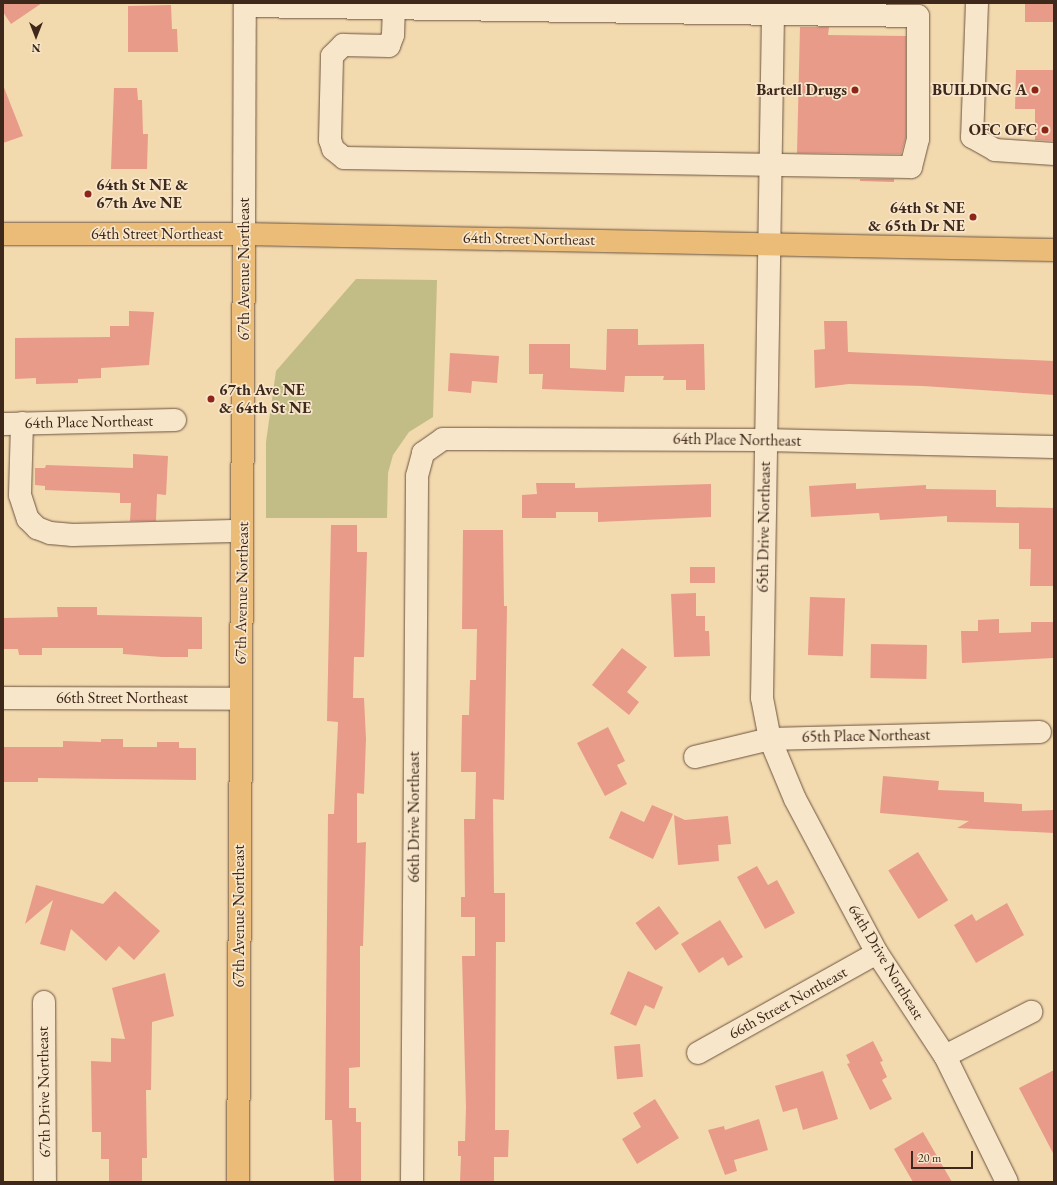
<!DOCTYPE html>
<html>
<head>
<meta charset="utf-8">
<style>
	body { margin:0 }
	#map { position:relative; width:1057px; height:1185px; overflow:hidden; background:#f3d9ae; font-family:"EB Garamond",serif }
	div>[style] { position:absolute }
	.green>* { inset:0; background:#c2bd86 }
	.building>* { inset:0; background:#e89b89; transform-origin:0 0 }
	.roads { filter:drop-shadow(0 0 1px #6b5440) drop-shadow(0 0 1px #6b5440) }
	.minor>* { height:22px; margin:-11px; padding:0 11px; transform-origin:11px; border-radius:11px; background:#f7e6ca }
	.major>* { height:22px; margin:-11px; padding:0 11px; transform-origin:11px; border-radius:11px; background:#eabc77 }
	.dots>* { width:11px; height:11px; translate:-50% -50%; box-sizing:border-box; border:2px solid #f7e6ca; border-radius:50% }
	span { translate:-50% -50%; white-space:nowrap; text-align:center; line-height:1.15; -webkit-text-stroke:3.5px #f7e6ca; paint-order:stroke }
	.poi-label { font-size:16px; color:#3e271b; font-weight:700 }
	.right { translate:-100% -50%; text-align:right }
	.left { translate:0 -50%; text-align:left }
	.street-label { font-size:16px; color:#3e271b }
	.frame { position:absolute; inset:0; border:4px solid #3e271b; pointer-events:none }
	.north { position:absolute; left:16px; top:16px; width:40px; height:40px; -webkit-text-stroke:3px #f7e6ca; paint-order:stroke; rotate:180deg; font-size:11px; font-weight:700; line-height:16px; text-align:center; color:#3e271b }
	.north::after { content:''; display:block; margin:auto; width:14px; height:18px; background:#3e271b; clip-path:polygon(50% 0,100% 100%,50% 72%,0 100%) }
	.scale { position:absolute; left:911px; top:1151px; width:62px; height:18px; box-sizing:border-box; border:2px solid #3e271b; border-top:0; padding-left:5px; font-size:12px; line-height:14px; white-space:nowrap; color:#3e271b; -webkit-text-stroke:3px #f7e6ca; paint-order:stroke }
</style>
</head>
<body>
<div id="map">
	<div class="green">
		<div style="clip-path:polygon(356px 279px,437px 280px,433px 417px,409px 432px,393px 455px,388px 473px,387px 518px,266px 518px,266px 442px,276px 371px)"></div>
	</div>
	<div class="building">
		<div style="clip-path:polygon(3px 3px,42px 3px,11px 24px,3px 12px)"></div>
		<div style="left:1025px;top:3px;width:29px;height:19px"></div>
		<div style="clip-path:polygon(171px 5px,172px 29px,177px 29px,178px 52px,128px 52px,128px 6px)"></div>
		<div style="clip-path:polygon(800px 27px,829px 27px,828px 35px,906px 36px,906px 137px,901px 154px,797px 153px)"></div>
		<div style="clip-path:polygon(1016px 70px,1054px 70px,1054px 141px,1035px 140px,1035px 109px,1015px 109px)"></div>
		<div style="clip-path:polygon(3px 85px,23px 136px,3px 143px)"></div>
		<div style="clip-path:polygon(114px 88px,137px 88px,138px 100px,142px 100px,143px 134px,148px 134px,147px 169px,111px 169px)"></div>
		<div style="clip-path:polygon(860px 179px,894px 179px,894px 182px,860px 181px)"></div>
		<div style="clip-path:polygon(129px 311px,154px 312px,149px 365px,101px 368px,101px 378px,78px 379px,78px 383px,36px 384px,36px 378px,15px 379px,15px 338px,110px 337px,110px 326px,129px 326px)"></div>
		<div style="clip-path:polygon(824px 321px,847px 321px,848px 352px,1054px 361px,1054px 395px,923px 386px,849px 384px,815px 388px,814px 350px,825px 349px)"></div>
		<div style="clip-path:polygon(607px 329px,638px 329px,638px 345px,704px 344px,705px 390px,686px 390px,686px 380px,663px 380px,664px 376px,625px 376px,624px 392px,542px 389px,543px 374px,529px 374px,529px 344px,570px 344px,570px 368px,606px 370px)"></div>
		<div style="clip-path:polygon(450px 353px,499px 356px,497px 383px,472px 381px,471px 393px,448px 391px)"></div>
		<div style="clip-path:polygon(133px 454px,168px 456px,166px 495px,157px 494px,156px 521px,130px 521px,131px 503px,120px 503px,120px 493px,45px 490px,45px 486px,35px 485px,35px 468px,45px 468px,46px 465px,133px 468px)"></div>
		<div style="clip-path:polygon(536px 483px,575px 483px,575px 488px,711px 484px,711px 517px,598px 522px,598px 512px,556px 512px,556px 518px,522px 518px,522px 495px,537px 494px)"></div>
		<div style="clip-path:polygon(856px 483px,856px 489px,926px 485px,926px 489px,996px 490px,996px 507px,1054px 508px,1054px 586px,1030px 586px,1031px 549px,1019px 549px,1019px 523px,947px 522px,947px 516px,880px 520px,879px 513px,811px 517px,809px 486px)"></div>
		<div style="clip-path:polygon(331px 525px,357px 525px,357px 552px,367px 552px,364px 657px,354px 657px,353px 698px,364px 698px,366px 739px,364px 794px,357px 793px,357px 843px,366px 842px,363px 946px,360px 946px,360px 1067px,349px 1068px,349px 1108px,356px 1108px,356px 1122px,361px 1122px,361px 1182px,334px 1182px,332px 1120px,325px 1120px,328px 814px,334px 814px,338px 722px,327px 721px)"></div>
		<div style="clip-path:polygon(463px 530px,503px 530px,504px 606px,507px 606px,504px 800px,493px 799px,494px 893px,505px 893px,505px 942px,496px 942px,495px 1130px,509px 1130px,508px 1157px,494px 1157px,494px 1182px,460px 1182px,461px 1156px,458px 1156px,458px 1141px,465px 1141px,466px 1107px,462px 956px,475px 956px,475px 917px,461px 917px,461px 897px,465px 897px,464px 819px,475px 819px,476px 772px,461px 772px,462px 715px,469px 715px,470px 680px,476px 680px,477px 629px,462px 629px)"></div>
		<div style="left:690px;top:567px;width:25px;height:16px"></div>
		<div style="clip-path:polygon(696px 593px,696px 616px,705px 616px,705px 631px,709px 631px,710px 656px,674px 657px,671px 594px)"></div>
		<div style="left:810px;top:597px;width:35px;height:58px;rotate:2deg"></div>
		<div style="clip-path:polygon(57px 607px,97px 607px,97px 615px,202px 617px,202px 649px,188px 649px,188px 657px,162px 657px,123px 654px,123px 648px,42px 648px,42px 655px,19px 655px,18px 649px,3px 649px,3px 618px,58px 617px)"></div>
		<div style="clip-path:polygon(999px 619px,999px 633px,1031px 632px,1031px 622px,1054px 622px,1053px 658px,962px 663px,961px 631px,978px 631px,978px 620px)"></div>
		<div style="left:871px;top:644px;width:56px;height:34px;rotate:1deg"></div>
		<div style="clip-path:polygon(622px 648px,647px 667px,627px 692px,639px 702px,629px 715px,592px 685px)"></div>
		<div style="clip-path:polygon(608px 727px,625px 761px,617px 765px,627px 784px,605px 796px,577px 743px)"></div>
		<div style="clip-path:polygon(101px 739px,123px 739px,123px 747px,157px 747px,157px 742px,179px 742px,179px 748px,196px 748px,196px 780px,38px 778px,38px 782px,3px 782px,3px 747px,63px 747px,63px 741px,101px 742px)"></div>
		<div style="clip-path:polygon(883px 776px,939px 781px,938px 790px,984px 792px,984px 802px,1022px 804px,1022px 811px,1054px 810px,1054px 833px,957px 828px,969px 821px,880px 813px)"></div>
		<div style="clip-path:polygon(652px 805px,673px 814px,653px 859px,609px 838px,621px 811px,644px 822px)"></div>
		<div style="clip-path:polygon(674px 815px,685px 820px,728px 816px,731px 844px,718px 845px,719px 861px,678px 865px)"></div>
		<div style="left:918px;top:852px;width:57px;height:35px;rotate:58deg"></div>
		<div style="clip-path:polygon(757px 866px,768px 885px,777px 880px,795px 913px,765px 929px,737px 877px)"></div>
		<div style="clip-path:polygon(36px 885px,103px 904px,115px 891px,160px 931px,134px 960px,119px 946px,106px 961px,71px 929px,65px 951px,40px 944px,53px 900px,25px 924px)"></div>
		<div style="clip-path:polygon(1007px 903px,1024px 935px,976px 963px,954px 925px,972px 914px,976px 921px)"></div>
		<div style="left:659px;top:906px;width:34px;height:29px;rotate:54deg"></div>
		<div style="clip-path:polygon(720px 920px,743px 957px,728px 966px,723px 957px,699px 973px,681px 944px)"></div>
		<div style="clip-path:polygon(628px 971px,663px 987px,654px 1009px,645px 1005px,636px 1026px,610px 1014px)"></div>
		<div style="clip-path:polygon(165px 973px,174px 1016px,152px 1022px,151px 1090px,146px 1090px,147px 1158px,142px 1158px,142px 1182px,109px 1182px,109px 1159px,101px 1159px,101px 1132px,92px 1132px,91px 1061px,111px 1062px,111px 1038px,125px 1039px,112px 988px)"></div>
		<div style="clip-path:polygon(873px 1041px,883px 1061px,880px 1062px,887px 1077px,882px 1080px,892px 1099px,870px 1110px,847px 1064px,850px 1063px,846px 1055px)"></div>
		<div style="left:640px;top:1044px;width:33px;height:26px;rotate:85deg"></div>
		<div style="clip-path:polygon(1054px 1070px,1054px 1155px,1019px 1088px)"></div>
		<div style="clip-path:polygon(823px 1071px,838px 1119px,803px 1130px,797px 1108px,783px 1112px,775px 1086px)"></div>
		<div style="clip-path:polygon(655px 1099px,679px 1138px,637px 1164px,622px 1139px,641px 1127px,633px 1113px)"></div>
		<div style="clip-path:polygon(759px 1119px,768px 1150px,734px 1160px,737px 1171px,725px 1175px,708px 1130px,724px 1126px,725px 1130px)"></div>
		<div style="clip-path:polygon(923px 1132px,952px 1182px,913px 1182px,894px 1149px)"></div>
	</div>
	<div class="roads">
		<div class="minor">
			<div style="left:977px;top:3px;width:134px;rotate:92.1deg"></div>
			<div style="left:972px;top:137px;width:26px;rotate:29deg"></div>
			<div style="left:995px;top:150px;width:59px;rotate:3.9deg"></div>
			<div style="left:245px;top:6px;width:673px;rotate:0.85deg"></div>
			<div style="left:918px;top:16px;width:123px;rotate:90deg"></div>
			<div style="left:918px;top:139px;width:29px;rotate:104deg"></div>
			<div style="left:911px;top:167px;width:567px;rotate:-179.09deg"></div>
			<div style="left:344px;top:158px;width:14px;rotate:-141deg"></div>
			<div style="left:333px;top:149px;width:9px;rotate:-108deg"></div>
			<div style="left:330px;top:140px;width:84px;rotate:-88.6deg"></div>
			<div style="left:332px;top:56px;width:16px;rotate:-45deg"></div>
			<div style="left:343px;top:45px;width:46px;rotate:1.2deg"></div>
			<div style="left:389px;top:46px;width:12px;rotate:-70deg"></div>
			<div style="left:393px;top:35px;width:26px;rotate:-88deg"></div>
			<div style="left:773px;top:14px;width:684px;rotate:90.92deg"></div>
			<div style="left:762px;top:698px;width:42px;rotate:79deg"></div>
			<div style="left:770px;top:739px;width:65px;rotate:67.4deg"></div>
			<div style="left:795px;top:799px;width:174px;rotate:62deg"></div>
			<div style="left:877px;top:953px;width:123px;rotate:56.6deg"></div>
			<div style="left:945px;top:1056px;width:140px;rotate:63.8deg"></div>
			<div style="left:244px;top:234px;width:231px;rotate:-89.8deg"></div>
			<div style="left:22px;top:423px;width:72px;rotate:91.6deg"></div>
			<div style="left:20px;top:495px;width:25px;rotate:72deg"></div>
			<div style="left:28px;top:519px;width:13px;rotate:45deg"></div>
			<div style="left:37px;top:528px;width:14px;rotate:21deg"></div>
			<div style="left:50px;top:533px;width:23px;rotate:5deg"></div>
			<div style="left:73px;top:535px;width:169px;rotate:-1.4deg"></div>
			<div style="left:3px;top:424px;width:172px;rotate:-1.3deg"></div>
			<div style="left:3px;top:698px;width:238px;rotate:0.2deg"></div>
			<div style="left:695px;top:757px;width:77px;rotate:-13.5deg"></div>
			<div style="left:770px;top:739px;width:270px;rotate:-1.5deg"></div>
			<div style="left:44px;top:1002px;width:180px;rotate:89.7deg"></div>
			<div style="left:698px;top:1053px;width:205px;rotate:-29.2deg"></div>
			<div style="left:945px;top:1056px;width:97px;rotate:-27.1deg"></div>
			<div style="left:412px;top:1182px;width:706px;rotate:-89.59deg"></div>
			<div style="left:417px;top:476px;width:24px;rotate:-75deg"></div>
			<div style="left:423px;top:453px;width:24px;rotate:-35deg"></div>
			<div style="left:443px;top:439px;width:35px"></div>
			<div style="left:478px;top:439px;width:287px;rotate:0.2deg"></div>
			<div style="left:765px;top:440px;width:289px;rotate:1.4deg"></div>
		</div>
		<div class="major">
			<div style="left:3px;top:234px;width:241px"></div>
			<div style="left:244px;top:234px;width:810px;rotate:1.13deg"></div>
			<div style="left:238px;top:1182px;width:948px;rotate:-89.64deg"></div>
		</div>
	</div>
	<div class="dots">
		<div style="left:855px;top:90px;background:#8f2418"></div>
		<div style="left:1035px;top:90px;background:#8f2418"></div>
		<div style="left:1045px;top:130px;background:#8f2418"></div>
		<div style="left:88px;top:194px;background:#8f2418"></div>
		<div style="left:973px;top:217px;background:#8f2418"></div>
		<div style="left:211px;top:399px;background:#8f2418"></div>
	</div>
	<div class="poi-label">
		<span class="right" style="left:847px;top:90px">Bartell Drugs</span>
		<span class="right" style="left:1027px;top:90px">BUILDING A</span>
		<span class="right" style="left:1037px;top:130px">OFC OFC</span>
		<span class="left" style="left:96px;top:194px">64th St NE &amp;<br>67th Ave NE</span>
		<span class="right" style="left:965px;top:217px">64th St NE<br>&amp; 65th Dr NE</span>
		<span class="left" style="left:219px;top:399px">67th Ave NE<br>&amp; 64th St NE</span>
	</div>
	<div class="street-label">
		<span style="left:157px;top:234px">64th Street Northeast</span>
		<span style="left:529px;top:239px;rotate:1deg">64th Street Northeast</span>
		<span style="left:244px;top:269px;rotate:-90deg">67th Avenue Northeast</span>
		<span style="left:89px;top:422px;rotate:-1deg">64th Place Northeast</span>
		<span style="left:737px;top:440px;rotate:1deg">64th Place Northeast</span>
		<span style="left:764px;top:527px;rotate:-89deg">65th Drive Northeast</span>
		<span style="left:242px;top:593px;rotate:-89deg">67th Avenue Northeast</span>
		<span style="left:122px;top:698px">66th Street Northeast</span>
		<span style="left:866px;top:736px;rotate:-1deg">65th Place Northeast</span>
		<span style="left:414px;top:817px;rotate:-90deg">66th Drive Northeast</span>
		<span style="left:239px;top:916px;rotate:-90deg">67th Avenue Northeast</span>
		<span style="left:886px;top:962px;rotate:59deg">64th Drive Northeast</span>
		<span style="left:788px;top:1003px;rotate:-29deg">66th Street Northeast</span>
		<span style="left:44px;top:1092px;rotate:-91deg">67th Drive Northeast</span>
	</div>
	<div class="frame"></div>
	<div class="north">N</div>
	<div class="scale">20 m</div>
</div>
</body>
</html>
